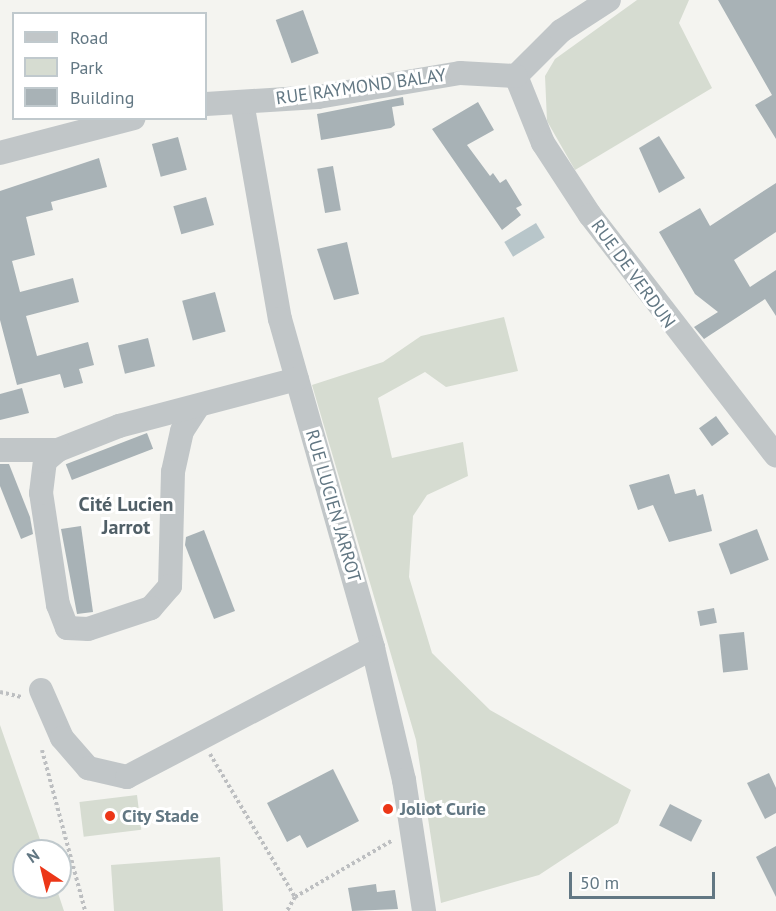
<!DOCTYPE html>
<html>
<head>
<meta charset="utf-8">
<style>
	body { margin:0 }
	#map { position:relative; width:776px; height:911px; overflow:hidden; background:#f4f4f0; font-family:"PT Sans",sans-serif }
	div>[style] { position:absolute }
	.green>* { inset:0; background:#d6dcd1; transform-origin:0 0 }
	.water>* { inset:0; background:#b8c6ca; transform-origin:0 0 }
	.building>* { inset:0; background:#a8b2b6; transform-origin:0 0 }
	.path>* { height:4px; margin-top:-2px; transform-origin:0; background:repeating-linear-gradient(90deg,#bdbfc1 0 3px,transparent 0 6px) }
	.minor>* { height:24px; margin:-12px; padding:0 12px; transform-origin:12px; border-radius:12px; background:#c1c6c8 }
	.dots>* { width:16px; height:16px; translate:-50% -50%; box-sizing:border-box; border:3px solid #fff; border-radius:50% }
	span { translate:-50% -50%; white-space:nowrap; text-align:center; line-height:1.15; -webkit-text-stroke:6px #fff; paint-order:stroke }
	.street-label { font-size:18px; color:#627783 }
	.poi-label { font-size:18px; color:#627783; font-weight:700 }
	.left { translate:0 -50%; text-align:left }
	.neighbourhood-label { font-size:20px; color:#505f67; font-weight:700 }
	.legend { position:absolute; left:12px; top:12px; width:195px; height:108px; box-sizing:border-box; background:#fff; border:2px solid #c0c9cd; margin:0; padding:8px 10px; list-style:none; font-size:18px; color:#627783 }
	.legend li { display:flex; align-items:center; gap:12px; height:30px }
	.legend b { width:30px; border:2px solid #c0c9cd }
	.north { position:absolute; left:12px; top:839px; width:60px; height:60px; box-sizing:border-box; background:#fff; border:2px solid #c0c9cd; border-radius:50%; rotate:325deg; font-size:16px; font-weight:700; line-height:24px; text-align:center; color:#627783 }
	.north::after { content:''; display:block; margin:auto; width:21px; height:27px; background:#ec3718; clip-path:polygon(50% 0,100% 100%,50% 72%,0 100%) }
	.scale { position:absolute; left:569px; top:872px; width:146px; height:27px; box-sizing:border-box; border:3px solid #627783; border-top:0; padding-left:8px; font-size:18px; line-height:21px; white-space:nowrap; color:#627783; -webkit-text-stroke:4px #fff; paint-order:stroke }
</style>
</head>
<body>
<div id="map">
	<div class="green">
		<div style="clip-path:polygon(637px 0,689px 0,679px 23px,712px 88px,575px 170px,547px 121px,545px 76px,555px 59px)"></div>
		<div style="clip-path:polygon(504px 317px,518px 371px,446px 387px,425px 372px,378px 398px,392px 458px,463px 442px,468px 476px,427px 495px,413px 516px,409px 577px,432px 653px,490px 710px,631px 790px,618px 823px,539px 875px,441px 903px,416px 740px,312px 385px,383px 362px,421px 336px)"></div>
		<div style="clip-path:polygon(0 725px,44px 851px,24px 851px,24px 887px,56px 887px,64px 911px,0 911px)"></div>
		<div style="left:137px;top:795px;width:35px;height:58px;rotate:83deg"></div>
		<div style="clip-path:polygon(220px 857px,223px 911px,114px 911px,111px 865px)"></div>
	</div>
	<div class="water">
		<div style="left:536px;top:223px;width:17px;height:37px;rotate:59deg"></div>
	</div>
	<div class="building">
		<div style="clip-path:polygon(718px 0,776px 0,776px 139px,755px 105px,772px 95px)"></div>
		<div style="left:303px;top:10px;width:46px;height:29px;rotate:70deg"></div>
		<div style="clip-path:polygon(403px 97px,404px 105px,392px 107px,395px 125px,391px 128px,321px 140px,317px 114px)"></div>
		<div style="clip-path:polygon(478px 102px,494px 130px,467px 145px,490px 176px,493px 173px,500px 183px,506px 179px,522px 205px,516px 208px,521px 215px,502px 230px,432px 129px)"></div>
		<div style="clip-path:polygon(659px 136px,685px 178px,659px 193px,639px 148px)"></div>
		<div style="left:178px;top:137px;width:34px;height:27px;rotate:75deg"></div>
		<div style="clip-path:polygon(99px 158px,107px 187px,51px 202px,53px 210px,26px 217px,35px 255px,12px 261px,20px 292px,73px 278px,79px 302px,26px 316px,37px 356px,88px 342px,94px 365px,79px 369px,83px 383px,64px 388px,60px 374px,17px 385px,0 320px,0 191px)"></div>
		<div style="left:333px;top:166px;width:45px;height:16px;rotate:80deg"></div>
		<div style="clip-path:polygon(776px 183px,776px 232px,734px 260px,750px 287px,776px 270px,776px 316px,765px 299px,704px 339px,694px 327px,718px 312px,695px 294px,659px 232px,700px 208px,710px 226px)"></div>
		<div style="left:206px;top:197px;width:29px;height:34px;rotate:74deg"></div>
		<div style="clip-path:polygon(347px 242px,359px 294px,334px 300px,317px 249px)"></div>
		<div style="left:215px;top:292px;width:41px;height:34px;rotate:75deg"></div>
		<div style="left:148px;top:338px;width:29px;height:31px;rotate:76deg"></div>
		<div style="clip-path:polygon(22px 388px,29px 413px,0 420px,0 394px)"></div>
		<div style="left:716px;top:416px;width:22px;height:21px;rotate:54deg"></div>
		<div style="left:147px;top:433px;width:17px;height:87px;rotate:69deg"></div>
		<div style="clip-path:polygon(0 464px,9px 464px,30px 517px,33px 534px,21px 539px,0 486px)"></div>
		<div style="clip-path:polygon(669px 474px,675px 494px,695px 489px,697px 496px,703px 494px,712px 531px,669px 542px,653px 505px,638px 510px,629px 485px)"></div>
		<div style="clip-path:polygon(81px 526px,93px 612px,77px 614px,61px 529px)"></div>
		<div style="left:757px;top:529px;width:33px;height:41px;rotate:69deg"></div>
		<div style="clip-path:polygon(204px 530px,235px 611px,214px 619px,185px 545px,186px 537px)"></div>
		<div style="left:714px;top:608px;width:15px;height:17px;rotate:79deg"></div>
		<div style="left:744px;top:632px;width:38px;height:25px;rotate:84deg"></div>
		<div style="clip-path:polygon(333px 769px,359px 821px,307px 848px,300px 835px,287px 842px,267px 803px)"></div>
		<div style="clip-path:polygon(769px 773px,776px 788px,776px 813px,765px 819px,747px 783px)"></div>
		<div style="left:670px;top:804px;width:36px;height:24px;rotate:27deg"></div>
		<div style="clip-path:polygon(776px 846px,776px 897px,756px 857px)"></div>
		<div style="clip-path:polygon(376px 884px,377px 892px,395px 890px,398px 909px,352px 911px,348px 888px)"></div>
	</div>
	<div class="path">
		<div style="left:0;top:692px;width:22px;rotate:13deg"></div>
		<div style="left:42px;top:750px;width:167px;rotate:75deg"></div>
		<div style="left:210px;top:754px;width:166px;rotate:59.3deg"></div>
		<div style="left:295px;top:897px;width:16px;rotate:120deg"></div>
		<div style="left:295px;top:897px;width:113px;rotate:-30.2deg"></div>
	</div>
	<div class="minor">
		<div style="left:516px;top:76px;width:72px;rotate:68.1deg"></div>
		<div style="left:543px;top:143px;width:86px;rotate:56.9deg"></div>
		<div style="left:590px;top:215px;width:304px;rotate:52.3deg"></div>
		<div style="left:516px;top:76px;width:64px;rotate:-45deg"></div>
		<div style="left:561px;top:31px;width:57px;rotate:-32.9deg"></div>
		<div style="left:242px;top:102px;width:220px;rotate:80.1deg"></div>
		<div style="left:280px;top:319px;width:342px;rotate:74.2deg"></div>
		<div style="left:373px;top:648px;width:136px;rotate:76.8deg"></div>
		<div style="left:404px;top:780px;width:133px;rotate:81.3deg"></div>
		<div style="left:206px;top:104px;width:112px;rotate:-3.6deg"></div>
		<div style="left:318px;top:97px;width:144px;rotate:-9.6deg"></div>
		<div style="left:460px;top:73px;width:56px;rotate:3.1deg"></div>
		<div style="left:0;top:153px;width:138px;rotate:-14.6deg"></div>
		<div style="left:197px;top:408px;width:27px;rotate:123deg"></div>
		<div style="left:182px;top:431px;width:42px;rotate:102.4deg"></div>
		<div style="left:173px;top:472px;width:114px;rotate:91.5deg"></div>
		<div style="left:170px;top:586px;width:29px;rotate:131deg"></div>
		<div style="left:151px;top:608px;width:66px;rotate:161.6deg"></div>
		<div style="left:88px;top:629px;width:21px;rotate:-177deg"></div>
		<div style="left:67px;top:628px;width:25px;rotate:-111deg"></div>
		<div style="left:58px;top:605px;width:113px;rotate:-98.6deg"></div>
		<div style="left:41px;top:493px;width:32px;rotate:-83deg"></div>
		<div style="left:45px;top:461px;width:17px;rotate:-40deg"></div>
		<div style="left:58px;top:450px;width:66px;rotate:-21.5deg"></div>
		<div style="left:119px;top:426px;width:184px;rotate:-14.8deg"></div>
		<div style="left:0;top:450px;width:58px"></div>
		<div style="left:41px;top:690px;width:52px;rotate:66.4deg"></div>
		<div style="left:62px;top:738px;width:40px;rotate:49deg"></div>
		<div style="left:88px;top:768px;width:40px;rotate:13deg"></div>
		<div style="left:127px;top:777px;width:278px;rotate:-27.7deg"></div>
	</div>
	<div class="dots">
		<div style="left:388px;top:809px;background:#ec3718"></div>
		<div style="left:110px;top:816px;background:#ec3718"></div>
	</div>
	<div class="street-label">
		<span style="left:361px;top:87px;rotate:-8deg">RUE RAYMOND BALAY</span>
		<span style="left:633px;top:274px;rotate:54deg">RUE DE VERDUN</span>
		<span style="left:333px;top:506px;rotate:74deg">RUE LUCIEN JARROT</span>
	</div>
	<div class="poi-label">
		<span class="left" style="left:400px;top:809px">Joliot Curie</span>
		<span class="left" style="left:122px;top:816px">City Stade</span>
	</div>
	<div class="neighbourhood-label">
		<span style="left:126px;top:516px">Cité Lucien<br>Jarrot</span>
	</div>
	<ul class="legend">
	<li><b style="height:8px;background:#c1c6c8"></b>Road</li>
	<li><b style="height:16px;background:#d6dcd1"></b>Park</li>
	<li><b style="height:16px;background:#a8b2b6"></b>Building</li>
	</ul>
	<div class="north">N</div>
	<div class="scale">50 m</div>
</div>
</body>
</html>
